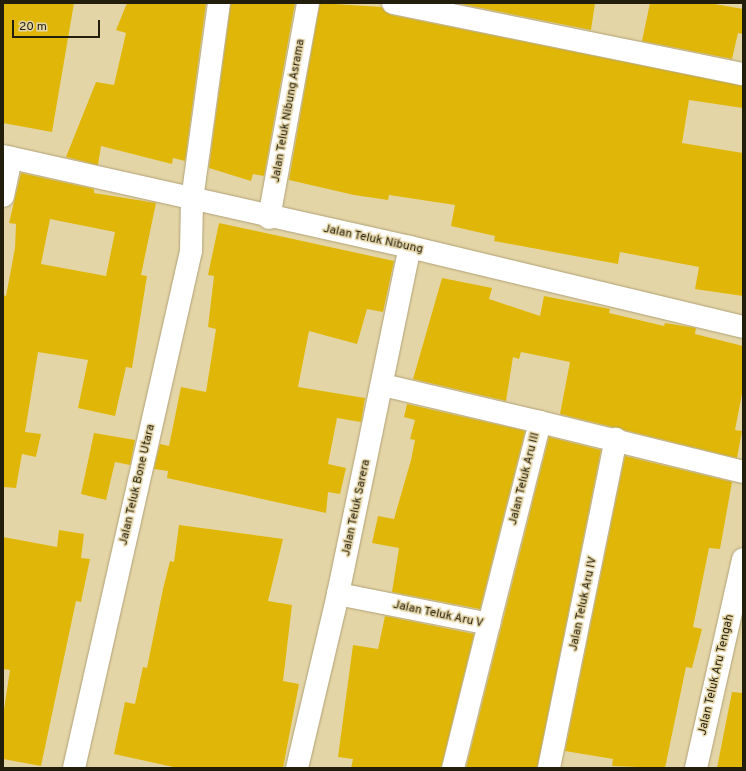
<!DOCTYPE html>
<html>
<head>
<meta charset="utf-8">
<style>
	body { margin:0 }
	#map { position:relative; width:746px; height:771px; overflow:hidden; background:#e4d5a7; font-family:Overpass,sans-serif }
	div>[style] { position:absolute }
	.building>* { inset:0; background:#e0b708 }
	.roads { filter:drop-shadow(0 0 1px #afa175) drop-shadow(0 0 1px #afa175) }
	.minor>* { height:22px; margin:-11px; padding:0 11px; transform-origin:11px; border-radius:11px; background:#fff }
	span { translate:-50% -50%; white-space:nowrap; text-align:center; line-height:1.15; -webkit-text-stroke:3px #e4d5a7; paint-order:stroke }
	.street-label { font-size:12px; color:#231d0c }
	.frame { position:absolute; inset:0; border:4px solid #231d0c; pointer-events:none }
	.scale { position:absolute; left:12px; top:20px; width:88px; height:18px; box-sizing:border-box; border:2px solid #231d0c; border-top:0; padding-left:5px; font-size:12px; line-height:14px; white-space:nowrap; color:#231d0c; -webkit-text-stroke:3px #e4d5a7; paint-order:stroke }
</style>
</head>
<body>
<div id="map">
	<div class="building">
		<div style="clip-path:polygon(3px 3px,74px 3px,52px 132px,3px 123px)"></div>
		<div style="clip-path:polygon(127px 3px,206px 3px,185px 161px,173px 158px,172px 164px,101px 146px,98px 165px,66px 157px,96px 82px,114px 85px,126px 33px,116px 30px)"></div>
		<div style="clip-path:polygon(231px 3px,295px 3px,264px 176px,253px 174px,251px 181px,209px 168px)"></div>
		<div style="clip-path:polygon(320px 3px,381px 7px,391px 15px,743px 86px,743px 108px,689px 100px,682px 143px,743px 153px,743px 296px,695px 289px,699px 267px,620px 252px,618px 264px,494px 241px,495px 236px,451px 226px,455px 205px,389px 195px,388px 200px,354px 195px,289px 180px)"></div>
		<div style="clip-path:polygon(456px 3px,595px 3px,591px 30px)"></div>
		<div style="clip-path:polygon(650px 3px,709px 3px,743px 9px,743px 34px,738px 33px,732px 59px,642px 41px)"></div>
		<div style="clip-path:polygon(evenodd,21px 173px,94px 189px,94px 193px,156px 203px,141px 275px,147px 276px,132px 368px,126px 367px,115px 416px,78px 408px,88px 360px,38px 352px,25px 432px,41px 434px,36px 457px,22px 454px,16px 488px,3px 487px,3px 295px,6px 296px,15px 248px,16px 224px,9px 223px,21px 173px,50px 219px,115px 232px,106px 276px,41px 264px,50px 219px)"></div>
		<div style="clip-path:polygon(219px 223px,394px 261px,383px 312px,367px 309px,357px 344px,309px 331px,298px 387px,365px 398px,361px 422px,337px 418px,328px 464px,346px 468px,340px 494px,328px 492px,326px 513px,167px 478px,168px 471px,154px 469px,160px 444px,169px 446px,181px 387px,206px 392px,216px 329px,208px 327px,214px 276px,208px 275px)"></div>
		<div style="clip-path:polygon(442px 278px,492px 288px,489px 299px,540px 316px,544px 296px,610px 309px,609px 313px,664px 326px,665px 323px,696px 328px,695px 334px,743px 346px,743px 389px,735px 430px,742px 431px,737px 458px,560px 414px,570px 362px,521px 352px,519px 359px,513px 357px,506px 401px,413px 379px)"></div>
		<div style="clip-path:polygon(407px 404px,525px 431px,480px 609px,392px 592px,399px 548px,372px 543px,378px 516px,394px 519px,411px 460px,415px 440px,410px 439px,415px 420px,404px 417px)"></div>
		<div style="clip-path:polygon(94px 433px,135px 440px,130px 465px,115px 462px,106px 500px,81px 494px)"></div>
		<div style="clip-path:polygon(549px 437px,601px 450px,537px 768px,466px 768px)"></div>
		<div style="clip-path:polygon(625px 456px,732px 482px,720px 549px,709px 548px,693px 627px,702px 629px,692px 668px,686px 667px,665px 768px,612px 766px,613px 759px,565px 751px)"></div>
		<div style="clip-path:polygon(179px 525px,283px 539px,268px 601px,292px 605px,283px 681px,299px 684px,283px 768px,178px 768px,114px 754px,125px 702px,135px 704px,143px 667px,147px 668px,163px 589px,170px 561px,174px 562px)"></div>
		<div style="clip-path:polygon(59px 530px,84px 534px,81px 558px,90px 559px,81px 602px,76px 601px,41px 766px,3px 759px,3px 716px,10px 670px,3px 669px,3px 537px,57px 547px)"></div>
		<div style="clip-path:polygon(385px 616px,474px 634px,441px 768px,351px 768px,353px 759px,338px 757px,353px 645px,378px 649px)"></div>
		<div style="clip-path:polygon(732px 692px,743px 693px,743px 768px,717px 768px)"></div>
	</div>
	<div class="roads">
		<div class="minor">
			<div style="left:393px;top:3px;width:357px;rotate:11.5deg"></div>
			<div style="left:3px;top:156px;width:417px;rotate:12.6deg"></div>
			<div style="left:410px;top:247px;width:342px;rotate:13.5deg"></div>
			<div style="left:3px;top:196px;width:39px;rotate:-78deg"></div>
			<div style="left:269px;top:218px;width:219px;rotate:-79.7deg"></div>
			<div style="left:383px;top:385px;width:161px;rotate:13.3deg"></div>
			<div style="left:540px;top:422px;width:208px;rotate:104.2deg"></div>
			<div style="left:540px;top:422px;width:209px;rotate:13.8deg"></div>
			<div style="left:338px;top:594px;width:154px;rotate:11.2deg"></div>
			<div style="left:489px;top:624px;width:148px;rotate:104deg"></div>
			<div style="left:74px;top:768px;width:530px;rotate:-77.25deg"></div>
			<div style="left:191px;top:251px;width:51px;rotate:-88.9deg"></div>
			<div style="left:192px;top:200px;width:199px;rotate:-82.2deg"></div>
			<div style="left:297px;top:768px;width:179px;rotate:-76.7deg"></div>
			<div style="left:338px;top:594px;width:354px;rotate:-78.3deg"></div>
			<div style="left:549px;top:768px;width:336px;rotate:-78.5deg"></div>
			<div style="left:696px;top:768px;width:214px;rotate:-77.3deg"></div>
		</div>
	</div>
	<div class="street-label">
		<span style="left:289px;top:111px;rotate:-80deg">Jalan Teluk Nibung Asrama</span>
		<span style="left:373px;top:240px;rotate:12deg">Jalan Teluk Nibung</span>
		<span style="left:525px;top:479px;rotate:-76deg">Jalan Teluk Aru III</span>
		<span style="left:138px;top:485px;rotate:-77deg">Jalan Teluk Bone Utara</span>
		<span style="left:357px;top:508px;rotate:-78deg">Jalan Teluk Sarera</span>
		<span style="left:584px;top:604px;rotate:-78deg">Jalan Teluk Aru IV</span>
		<span style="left:438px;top:615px;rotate:12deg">Jalan Teluk Aru V</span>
		<span style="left:717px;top:675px;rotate:-77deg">Jalan Teluk Aru Tengah</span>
	</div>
	<div class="frame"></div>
	<div class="scale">20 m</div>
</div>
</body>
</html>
